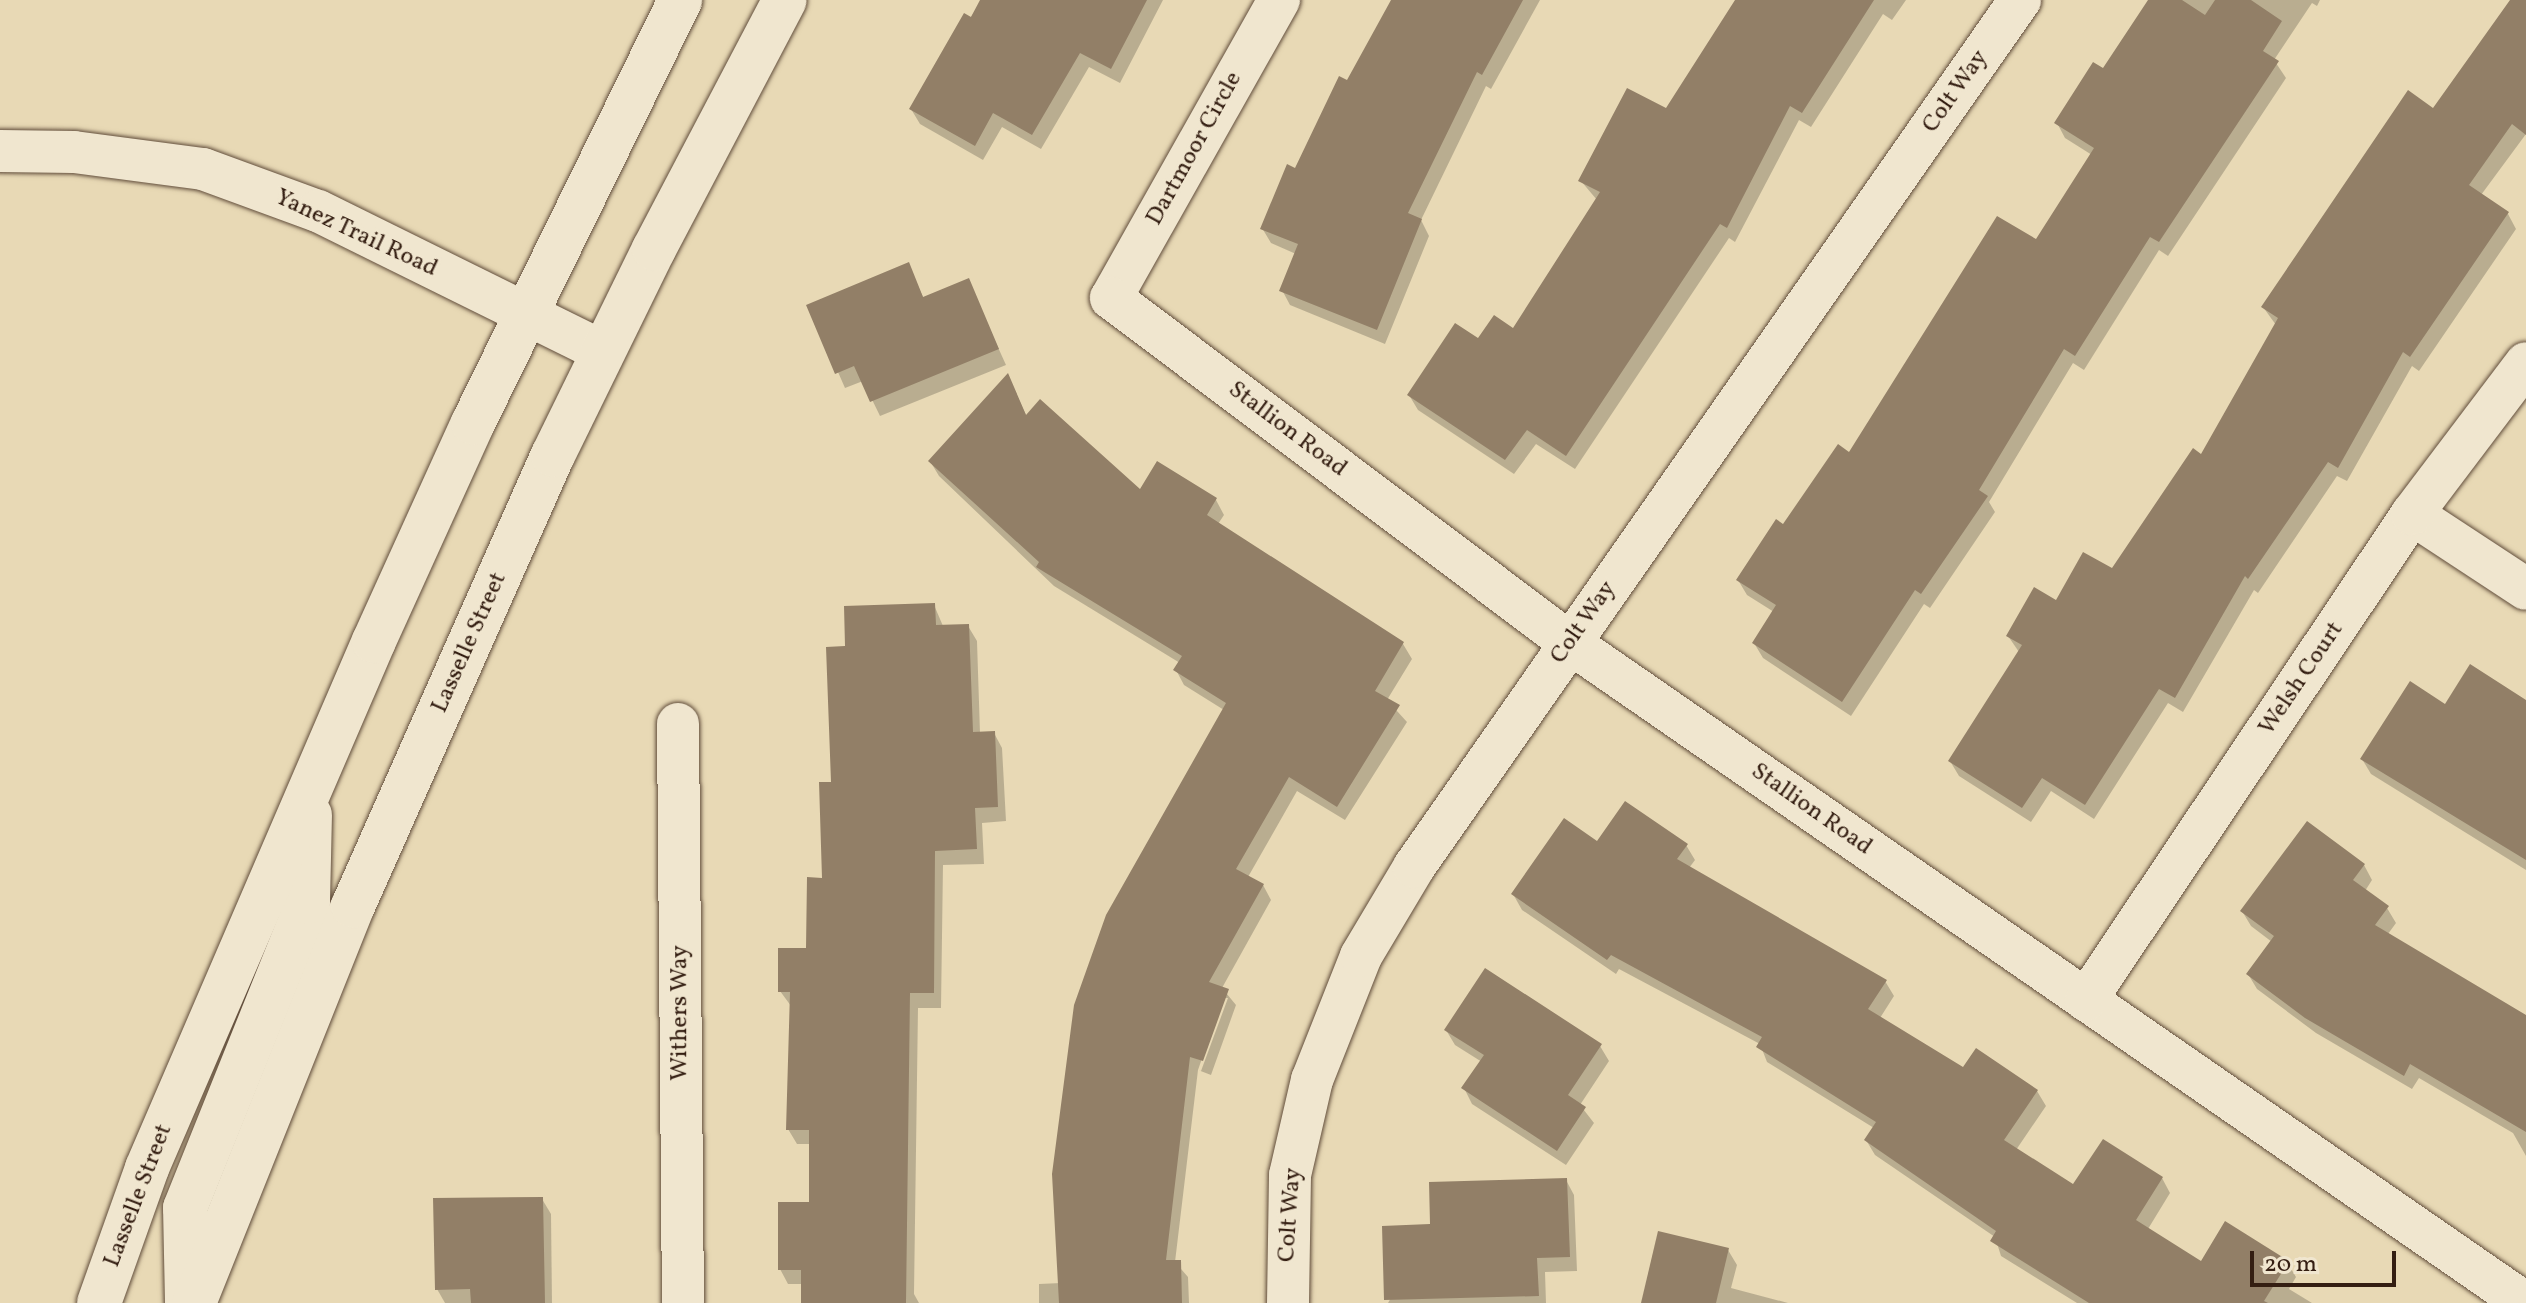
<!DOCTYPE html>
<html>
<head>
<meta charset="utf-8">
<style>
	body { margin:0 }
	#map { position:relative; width:2526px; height:1303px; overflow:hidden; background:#e8d9b5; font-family:Vollkorn,serif }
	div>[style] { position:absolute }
	.shadow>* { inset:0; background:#0003 }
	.building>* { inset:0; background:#927f67 }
	.roads { filter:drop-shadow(0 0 2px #614d3b) drop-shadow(0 0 2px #614d3b) }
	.minor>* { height:42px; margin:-21px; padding:0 21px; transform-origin:21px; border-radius:21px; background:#f0e6cf }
	.secondary>* { height:44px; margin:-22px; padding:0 22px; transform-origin:22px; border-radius:22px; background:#f0e6cf }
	span { translate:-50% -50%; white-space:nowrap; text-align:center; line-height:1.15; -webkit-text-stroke:6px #f0e6cf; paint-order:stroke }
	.street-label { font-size:24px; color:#341e12 }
	.scale { position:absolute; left:2250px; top:1251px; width:146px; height:36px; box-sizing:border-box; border:4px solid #341e12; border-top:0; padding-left:10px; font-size:24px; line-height:28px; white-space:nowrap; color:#341e12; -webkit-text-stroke:6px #f0e6cf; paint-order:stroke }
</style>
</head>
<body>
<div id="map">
	<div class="shadow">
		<div style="clip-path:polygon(982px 0,1163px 0,1120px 83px,1089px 67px,1041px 149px,1002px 127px,983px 160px,920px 124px,911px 109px)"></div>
		<div style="clip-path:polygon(1394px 0,1540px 0,1491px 89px,1486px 86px,1421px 220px,1429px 236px,1385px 344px,1290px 305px,1282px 290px,1296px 254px,1271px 243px,1262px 228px)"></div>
		<div style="clip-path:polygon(1738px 0,1906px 0,1892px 20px,1883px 14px,1811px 127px,1799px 120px,1735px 242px,1729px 238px,1575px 469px,1536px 444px,1514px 474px,1418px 410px,1409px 395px,1478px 341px,1514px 330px,1597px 200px,1581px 181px,1667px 111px)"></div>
		<div style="clip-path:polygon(2151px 0,2320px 0,2317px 6px,2312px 3px,2274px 60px,2286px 78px,2168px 256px,2159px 250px,2084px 370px,2073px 363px,1989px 502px,1995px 512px,1930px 608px,1924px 604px,1851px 716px,1763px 658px,1754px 643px,1774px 612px,1747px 595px,1738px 580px,2036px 242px,2092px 155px,2065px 138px,2057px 123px,2103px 71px)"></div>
		<div style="clip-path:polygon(2513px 0,2526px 0,2526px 134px,2481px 195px,2508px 214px,2516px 229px,2419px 371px,2412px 366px,2347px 481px,2337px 476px,2258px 593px,2254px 590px,2183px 712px,2168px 703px,2094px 819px,2051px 791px,2031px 822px,1959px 776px,1950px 761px,2019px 652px,2008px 636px,2113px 571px,2202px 457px,2276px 325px,2263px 307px,2434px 111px)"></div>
		<div style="clip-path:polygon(908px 265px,924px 299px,968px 281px,1006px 365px,880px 416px,863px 381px,845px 388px,809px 306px)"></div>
		<div style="clip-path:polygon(evenodd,1008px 376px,1027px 417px,1141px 492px,1216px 500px,1224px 515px,1218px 524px,1403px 644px,1412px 659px,1387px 700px,1407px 722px,1345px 820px,1297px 791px,1248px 877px,1263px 885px,1271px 900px,1222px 988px,1236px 1005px,1211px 1075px,1198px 1070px,1175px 1262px,1188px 1277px,1189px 1303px,1039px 1303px,1039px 1284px,1061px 1283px,1224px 710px,1184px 685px,1176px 670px,1180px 663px,1054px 586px,939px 476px,930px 461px,1008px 376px,1223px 998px,1228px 998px,1201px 1071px,1198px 1070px,1223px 998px)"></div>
		<div style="clip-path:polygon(934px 605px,943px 626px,968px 626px,977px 641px,980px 733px,994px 733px,1002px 748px,1006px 821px,982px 823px,984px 864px,943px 865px,941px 1008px,918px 1008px,914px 1294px,919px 1303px,803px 1303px,803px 1284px,788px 1284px,780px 1269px,811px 1204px,811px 1144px,797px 1144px,788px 1129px,791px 1006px,780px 991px,808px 950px,824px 880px,847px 648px)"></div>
		<div style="clip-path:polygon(2526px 702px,2526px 870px,2371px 774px,2362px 759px,2445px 706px)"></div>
		<div style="clip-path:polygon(1598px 844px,1686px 845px,1695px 860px,1689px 868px,1885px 981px,1894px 996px,1880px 1018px,1963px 1070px,2037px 1091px,2046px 1106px,2016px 1150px,2074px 1187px,2162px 1178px,2170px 1193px,2148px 1229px,2201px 1264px,2287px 1262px,2296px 1277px,2289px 1289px,2312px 1303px,2077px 1303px,2001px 1256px,1995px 1237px,1875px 1155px,1866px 1140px,1874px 1128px,1767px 1062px,1760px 1044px,1619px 969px,1616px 974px,1522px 910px,1513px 894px)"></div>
		<div style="clip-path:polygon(2364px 865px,2372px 880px,2365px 891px,2387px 908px,2396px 923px,2388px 934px,2526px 1017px,2526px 1156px,2513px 1133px,2419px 1078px,2412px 1089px,2316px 1033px,2257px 989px,2248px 974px,2272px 942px,2251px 926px,2242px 911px)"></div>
		<div style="clip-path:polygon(1446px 1030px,1600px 1046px,1609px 1061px,1580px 1105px,1594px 1123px,1566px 1165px,1472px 1104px,1464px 1088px,1482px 1062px,1455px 1045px)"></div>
		<div style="clip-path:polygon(1566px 1180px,1574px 1195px,1577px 1271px,1545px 1272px,1546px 1303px,1388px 1303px,1432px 1226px)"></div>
		<div style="clip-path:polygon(542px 1199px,551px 1214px,552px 1303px,445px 1303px,437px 1289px)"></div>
		<div style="clip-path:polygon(1728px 1250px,1737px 1265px,1731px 1288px,1788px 1303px,1643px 1303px)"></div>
	</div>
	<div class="building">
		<div style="clip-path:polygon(980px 0,1147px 0,1111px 69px,1080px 53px,1032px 135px,993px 113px,975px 146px,909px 109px,964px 13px,971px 17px)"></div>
		<div style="clip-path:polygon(1391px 0,1523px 0,1482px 75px,1477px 72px,1408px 213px,1422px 219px,1377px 330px,1279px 291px,1298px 244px,1260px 229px,1287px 164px,1295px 168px,1339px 76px,1347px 80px)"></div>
		<div style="clip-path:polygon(1735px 0,1874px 0,1802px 113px,1790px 106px,1727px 228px,1720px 224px,1566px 456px,1527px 430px,1505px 460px,1407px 395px,1455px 323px,1478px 338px,1494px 315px,1513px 328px,1600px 192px,1578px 181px,1627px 88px,1666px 108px)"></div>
		<div style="clip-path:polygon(2148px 0,2182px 0,2205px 15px,2215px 0,2251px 0,2282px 21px,2263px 51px,2279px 61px,2159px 242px,2150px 237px,2075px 356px,2064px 349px,1979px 490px,1988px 496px,1921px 594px,1915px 590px,1842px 702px,1752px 643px,1776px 605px,1736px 580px,1776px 519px,1783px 524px,1838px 444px,1849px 452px,1997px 216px,2036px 239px,2094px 148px,2054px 123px,2093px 62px,2103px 68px)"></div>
		<div style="clip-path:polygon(2510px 0,2526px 0,2526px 135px,2512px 124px,2469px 185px,2509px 212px,2410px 357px,2403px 352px,2338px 468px,2328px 462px,2248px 579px,2245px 576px,2175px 698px,2159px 689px,2085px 805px,2042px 778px,2022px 808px,1948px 761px,2022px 645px,2006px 636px,2034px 587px,2056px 600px,2083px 552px,2112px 568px,2193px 448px,2201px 454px,2278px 318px,2261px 307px,2408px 90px,2433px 108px)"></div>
		<div style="clip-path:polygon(909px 262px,923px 297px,969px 278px,999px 349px,870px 402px,854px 366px,835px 374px,806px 305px)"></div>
		<div style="clip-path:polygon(1008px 373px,1026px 415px,1040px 399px,1140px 489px,1157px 461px,1217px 498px,1207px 515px,1404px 642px,1375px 691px,1400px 705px,1337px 807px,1289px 777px,1236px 869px,1264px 884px,1209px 982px,1229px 989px,1203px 1061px,1190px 1057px,1166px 1260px,1181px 1260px,1182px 1303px,1059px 1303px,1052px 1174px,1074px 1005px,1106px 915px,1226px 703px,1173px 670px,1182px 656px,1036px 567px,1039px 562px,928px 461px)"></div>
		<div style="clip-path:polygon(935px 603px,936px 625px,969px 624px,973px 732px,995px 731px,998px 807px,975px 808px,977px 849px,935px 851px,934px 993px,910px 993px,906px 1303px,801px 1303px,801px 1270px,778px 1270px,778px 1202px,809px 1202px,809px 1130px,786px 1130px,790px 992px,778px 992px,778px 948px,806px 948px,807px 877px,822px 878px,819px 782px,831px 782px,826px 647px,845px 646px,844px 606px)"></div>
		<div style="clip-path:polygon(2470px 664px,2526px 700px,2526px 860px,2360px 759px,2410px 681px,2445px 704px)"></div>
		<div style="clip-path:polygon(1625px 801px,1688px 844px,1677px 859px,1887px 980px,1868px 1009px,1963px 1067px,1976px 1048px,2038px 1090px,2004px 1140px,2073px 1184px,2103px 1139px,2163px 1177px,2136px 1220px,2201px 1261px,2225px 1221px,2289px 1261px,2264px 1301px,2268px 1303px,2089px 1303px,1990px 1241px,1996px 1231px,1864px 1140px,1876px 1122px,1756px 1047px,1762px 1037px,1611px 955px,1607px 960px,1511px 894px,1564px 818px,1597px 841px)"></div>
		<div style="clip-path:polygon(2307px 821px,2365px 864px,2353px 880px,2389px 906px,2375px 925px,2526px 1015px,2526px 1132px,2410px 1064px,2404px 1076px,2305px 1018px,2246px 974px,2274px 936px,2240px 911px)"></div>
		<div style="clip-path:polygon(1485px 968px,1602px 1044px,1568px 1095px,1586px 1107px,1557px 1151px,1461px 1088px,1484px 1055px,1444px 1030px)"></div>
		<div style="clip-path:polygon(1567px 1178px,1570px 1257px,1537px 1258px,1539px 1296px,1384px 1300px,1382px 1226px,1430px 1224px,1429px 1182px)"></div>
		<div style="clip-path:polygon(543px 1197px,545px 1303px,471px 1303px,470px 1289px,435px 1290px,433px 1198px)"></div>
		<div style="clip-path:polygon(1658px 1231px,1729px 1248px,1716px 1303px,1641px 1303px)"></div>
	</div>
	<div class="roads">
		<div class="minor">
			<div style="left:1279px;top:0;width:342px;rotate:119.4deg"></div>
			<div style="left:1111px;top:298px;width:574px;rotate:36.93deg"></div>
			<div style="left:1570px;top:643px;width:1161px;rotate:34.65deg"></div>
			<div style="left:0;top:151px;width:74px;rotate:0.8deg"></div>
			<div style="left:74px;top:152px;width:130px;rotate:7.5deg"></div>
			<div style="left:203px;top:169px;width:122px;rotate:20.1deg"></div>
			<div style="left:318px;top:211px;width:318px;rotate:26.3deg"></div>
			<div style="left:2412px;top:514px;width:136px;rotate:33.3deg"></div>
			<div style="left:678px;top:724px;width:579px;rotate:89.51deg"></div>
			<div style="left:2086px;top:1000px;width:585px;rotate:-56.15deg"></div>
			<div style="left:2412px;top:514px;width:189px;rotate:-52.9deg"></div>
			<div style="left:1288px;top:1303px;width:128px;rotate:-89.1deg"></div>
			<div style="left:1290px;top:1175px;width:98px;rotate:-77deg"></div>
			<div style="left:1312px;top:1080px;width:133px;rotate:-68.4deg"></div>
			<div style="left:1361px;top:956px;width:104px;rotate:-59.2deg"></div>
			<div style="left:1414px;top:867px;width:1058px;rotate:-55.05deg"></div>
		</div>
		<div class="secondary">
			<div style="left:187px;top:1302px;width:94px;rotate:-91.2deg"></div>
			<div style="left:185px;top:1208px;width:330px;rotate:-68.1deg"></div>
			<div style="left:308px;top:902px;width:87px;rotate:-88.7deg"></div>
			<div style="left:99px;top:1303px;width:143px;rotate:-70.4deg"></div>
			<div style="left:147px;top:1168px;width:574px;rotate:-66.7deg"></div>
			<div style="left:374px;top:641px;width:239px;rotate:-65.6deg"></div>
			<div style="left:473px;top:423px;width:471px;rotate:-63.9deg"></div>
			<div style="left:194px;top:1303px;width:428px;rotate:-68.2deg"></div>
			<div style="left:353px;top:906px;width:493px;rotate:-66.1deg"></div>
			<div style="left:553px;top:455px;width:229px;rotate:-63.9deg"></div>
			<div style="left:654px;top:249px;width:281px;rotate:-62.3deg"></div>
		</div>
	</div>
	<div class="street-label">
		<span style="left:1956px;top:92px;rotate:-55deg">Colt Way</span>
		<span style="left:1195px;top:149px;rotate:-61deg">Dartmoor Circle</span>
		<span style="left:356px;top:234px;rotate:25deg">Yanez Trail Road</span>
		<span style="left:1287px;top:430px;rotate:37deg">Stallion Road</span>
		<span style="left:1584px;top:623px;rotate:-55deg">Colt Way</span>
		<span style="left:470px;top:643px;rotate:-66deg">Lasselle Street</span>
		<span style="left:2302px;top:679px;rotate:-56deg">Welsh Court</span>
		<span style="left:1811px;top:810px;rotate:35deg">Stallion Road</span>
		<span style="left:681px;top:1013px;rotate:-90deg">Withers Way</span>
		<span style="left:139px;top:1196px;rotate:-69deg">Lasselle Street</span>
		<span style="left:1291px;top:1215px;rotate:-86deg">Colt Way</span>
	</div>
	<div class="scale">20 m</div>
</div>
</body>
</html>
